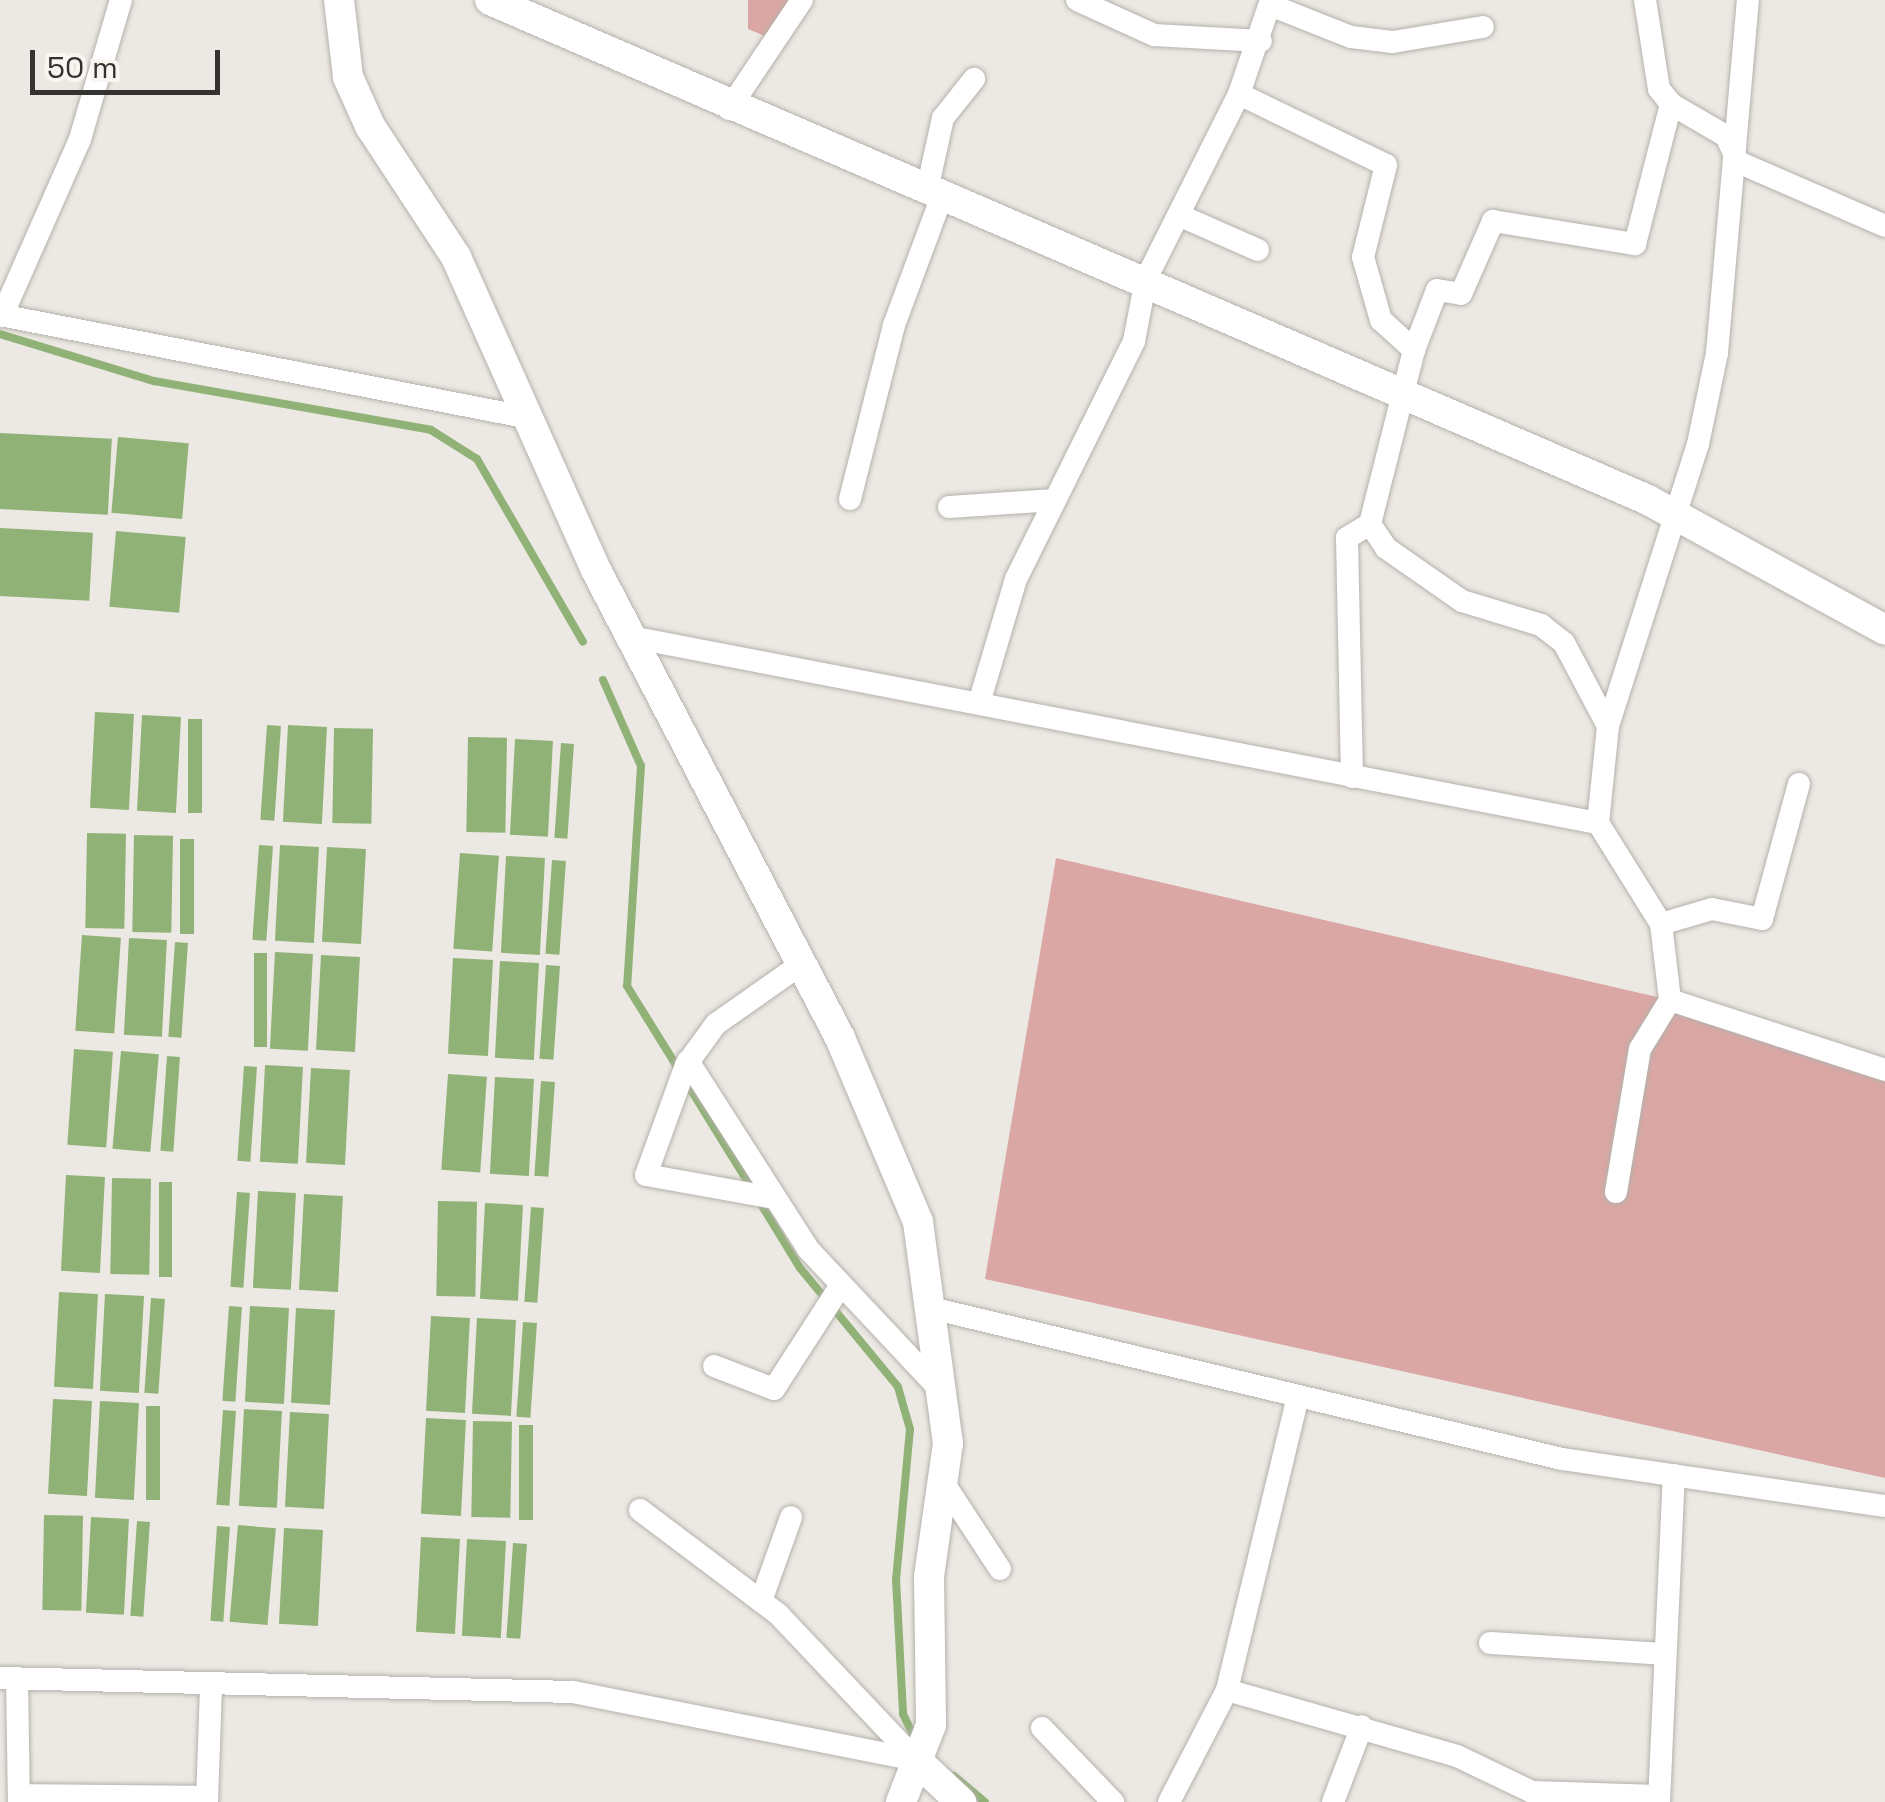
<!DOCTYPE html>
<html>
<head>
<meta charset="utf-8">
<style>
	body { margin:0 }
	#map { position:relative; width:1885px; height:1802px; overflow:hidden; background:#ece8e3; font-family:"Space Grotesk",sans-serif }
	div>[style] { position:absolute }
	.green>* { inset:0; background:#daa7a4 }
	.water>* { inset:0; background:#90b276; transform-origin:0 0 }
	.stream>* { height:8px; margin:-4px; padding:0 4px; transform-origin:4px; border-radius:4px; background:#90b276 }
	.roads { filter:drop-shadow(0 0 2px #b5b1ac) drop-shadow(0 0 2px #b5b1ac) }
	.street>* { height:22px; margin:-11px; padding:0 11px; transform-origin:11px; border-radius:11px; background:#fff }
	.secondary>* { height:30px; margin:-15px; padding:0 15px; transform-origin:15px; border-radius:15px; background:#fff }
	span { translate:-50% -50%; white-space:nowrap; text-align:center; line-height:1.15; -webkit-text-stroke:10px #f9f5f0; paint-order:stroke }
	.scale { position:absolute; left:30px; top:50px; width:190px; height:45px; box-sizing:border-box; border:5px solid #343331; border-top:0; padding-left:12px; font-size:30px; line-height:35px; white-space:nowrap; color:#343331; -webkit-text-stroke:8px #f9f5f0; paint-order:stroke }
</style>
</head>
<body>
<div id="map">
	<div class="green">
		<div style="clip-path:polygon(748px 0,798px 0,776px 41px,748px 29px)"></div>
		<div style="clip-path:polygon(1056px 858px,1670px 1000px,1885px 1065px,1885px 1478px,985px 1279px)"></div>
	</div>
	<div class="water">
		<div style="left:0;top:433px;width:112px;height:76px;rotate:3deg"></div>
		<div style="left:118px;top:437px;width:71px;height:76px;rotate:5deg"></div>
		<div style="left:0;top:528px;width:93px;height:68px;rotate:3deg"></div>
		<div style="left:116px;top:531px;width:70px;height:76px;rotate:5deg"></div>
		<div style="left:95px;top:712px;width:39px;height:96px;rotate:3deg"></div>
		<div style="left:142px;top:715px;width:39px;height:96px;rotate:3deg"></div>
		<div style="left:188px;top:719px;width:14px;height:94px"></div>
		<div style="left:267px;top:725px;width:14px;height:95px;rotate:4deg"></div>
		<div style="left:288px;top:725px;width:39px;height:97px;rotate:3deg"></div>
		<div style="left:334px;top:728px;width:39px;height:95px;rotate:1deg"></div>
		<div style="left:468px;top:737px;width:39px;height:95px;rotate:1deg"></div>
		<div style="left:515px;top:739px;width:38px;height:96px;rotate:3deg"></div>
		<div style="left:561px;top:743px;width:13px;height:95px;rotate:4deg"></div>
		<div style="left:87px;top:833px;width:39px;height:95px;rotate:1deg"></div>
		<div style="left:134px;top:835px;width:39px;height:97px;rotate:1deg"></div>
		<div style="left:180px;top:839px;width:14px;height:95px"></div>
		<div style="left:259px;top:845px;width:14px;height:95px;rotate:4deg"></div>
		<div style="left:280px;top:845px;width:39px;height:96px;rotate:3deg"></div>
		<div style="left:327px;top:847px;width:39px;height:95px;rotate:3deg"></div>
		<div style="left:460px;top:853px;width:39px;height:96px;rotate:4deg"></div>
		<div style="left:506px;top:856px;width:39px;height:97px;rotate:3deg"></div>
		<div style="left:552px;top:860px;width:14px;height:94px;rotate:4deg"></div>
		<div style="left:82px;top:935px;width:39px;height:96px;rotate:4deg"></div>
		<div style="left:129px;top:938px;width:38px;height:97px;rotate:3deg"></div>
		<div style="left:175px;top:942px;width:13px;height:95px;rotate:4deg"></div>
		<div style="left:275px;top:952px;width:38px;height:97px;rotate:3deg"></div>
		<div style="left:254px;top:953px;width:13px;height:94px"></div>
		<div style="left:321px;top:955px;width:39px;height:95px;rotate:3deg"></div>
		<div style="left:453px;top:958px;width:40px;height:96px;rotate:3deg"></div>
		<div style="left:500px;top:961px;width:39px;height:97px;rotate:3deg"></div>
		<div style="left:546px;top:965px;width:14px;height:94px;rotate:4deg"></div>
		<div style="left:74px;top:1049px;width:39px;height:96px;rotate:4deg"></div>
		<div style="left:121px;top:1051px;width:38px;height:98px;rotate:5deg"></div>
		<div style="left:167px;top:1056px;width:13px;height:95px;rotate:4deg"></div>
		<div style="left:265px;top:1065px;width:38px;height:97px;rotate:3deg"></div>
		<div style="left:244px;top:1066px;width:13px;height:95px;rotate:4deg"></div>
		<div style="left:311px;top:1068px;width:39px;height:95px;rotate:3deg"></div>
		<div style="left:448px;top:1074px;width:39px;height:96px;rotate:4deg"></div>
		<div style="left:495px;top:1077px;width:39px;height:97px;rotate:3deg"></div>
		<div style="left:541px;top:1081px;width:14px;height:95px;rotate:4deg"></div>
		<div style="left:66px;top:1175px;width:39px;height:96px;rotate:3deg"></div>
		<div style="left:112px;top:1178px;width:39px;height:96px;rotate:1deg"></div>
		<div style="left:159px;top:1182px;width:13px;height:95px"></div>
		<div style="left:258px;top:1191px;width:38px;height:97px;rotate:3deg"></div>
		<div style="left:237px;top:1192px;width:13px;height:95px;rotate:4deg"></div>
		<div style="left:304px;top:1194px;width:39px;height:96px;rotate:3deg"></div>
		<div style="left:438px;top:1201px;width:39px;height:95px;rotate:1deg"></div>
		<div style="left:485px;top:1203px;width:38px;height:96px;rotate:3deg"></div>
		<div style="left:531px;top:1207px;width:13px;height:95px;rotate:4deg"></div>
		<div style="left:59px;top:1292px;width:39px;height:95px;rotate:3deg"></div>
		<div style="left:105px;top:1294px;width:39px;height:97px;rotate:3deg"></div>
		<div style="left:151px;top:1298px;width:14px;height:95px;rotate:4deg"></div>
		<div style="left:229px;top:1306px;width:13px;height:95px;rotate:4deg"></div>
		<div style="left:250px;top:1306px;width:39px;height:96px;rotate:3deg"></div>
		<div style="left:296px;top:1308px;width:39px;height:95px;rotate:3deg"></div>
		<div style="left:431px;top:1316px;width:39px;height:95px;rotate:3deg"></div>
		<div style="left:477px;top:1318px;width:39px;height:96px;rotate:3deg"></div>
		<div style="left:523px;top:1322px;width:14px;height:95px;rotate:4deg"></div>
		<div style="left:53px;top:1399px;width:39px;height:95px;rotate:3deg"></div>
		<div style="left:100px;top:1401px;width:39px;height:97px;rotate:3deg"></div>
		<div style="left:146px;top:1406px;width:14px;height:94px"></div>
		<div style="left:244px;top:1409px;width:38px;height:97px;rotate:3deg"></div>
		<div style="left:223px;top:1410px;width:13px;height:95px;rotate:4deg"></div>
		<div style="left:290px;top:1412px;width:39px;height:95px;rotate:3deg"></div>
		<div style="left:426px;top:1418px;width:40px;height:96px;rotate:3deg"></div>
		<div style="left:473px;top:1421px;width:39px;height:96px;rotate:1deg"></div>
		<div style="left:519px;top:1425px;width:14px;height:95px"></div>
		<div style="left:44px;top:1515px;width:39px;height:95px;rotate:1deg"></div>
		<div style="left:91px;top:1517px;width:38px;height:96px;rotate:3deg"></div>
		<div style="left:137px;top:1521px;width:13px;height:95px;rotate:4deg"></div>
		<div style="left:238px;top:1525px;width:38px;height:97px;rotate:5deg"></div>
		<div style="left:217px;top:1526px;width:13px;height:95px;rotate:4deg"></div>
		<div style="left:284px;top:1528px;width:39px;height:96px;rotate:3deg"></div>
		<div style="left:421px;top:1537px;width:39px;height:95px;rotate:3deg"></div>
		<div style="left:467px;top:1539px;width:39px;height:97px;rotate:3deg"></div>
		<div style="left:513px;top:1543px;width:14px;height:95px;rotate:4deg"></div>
	</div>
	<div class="stream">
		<div style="left:0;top:334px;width:161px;rotate:17deg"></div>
		<div style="left:154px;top:381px;width:281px;rotate:10deg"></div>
		<div style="left:431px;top:430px;width:54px;rotate:32.2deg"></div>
		<div style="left:477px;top:459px;width:211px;rotate:59.9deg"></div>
		<div style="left:603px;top:680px;width:94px;rotate:66.2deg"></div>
		<div style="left:641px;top:766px;width:220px;rotate:93.6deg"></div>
		<div style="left:627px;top:986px;width:99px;rotate:58.2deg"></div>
		<div style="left:686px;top:1082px;width:126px;rotate:58.3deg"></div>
		<div style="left:759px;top:1201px;width:79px;rotate:58.5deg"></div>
		<div style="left:800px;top:1268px;width:154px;rotate:50.5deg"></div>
		<div style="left:898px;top:1387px;width:44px;rotate:74.1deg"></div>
		<div style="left:910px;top:1429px;width:151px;rotate:95.3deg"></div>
		<div style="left:896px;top:1579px;width:135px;rotate:87deg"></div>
		<div style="left:903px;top:1714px;width:28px;rotate:64deg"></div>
		<div style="left:954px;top:1776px;width:40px;rotate:40deg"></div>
	</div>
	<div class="roads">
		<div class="street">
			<div style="left:1077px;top:0;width:85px;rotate:24.4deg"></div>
			<div style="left:1154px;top:35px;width:107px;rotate:3.2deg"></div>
			<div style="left:1645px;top:0;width:90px;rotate:81.1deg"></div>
			<div style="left:1659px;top:89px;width:19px;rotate:51deg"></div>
			<div style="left:1671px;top:104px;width:64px;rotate:30.2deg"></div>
			<div style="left:1726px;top:136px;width:29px;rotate:65deg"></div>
			<div style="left:1738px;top:162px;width:160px;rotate:23.5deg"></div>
			<div style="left:1270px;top:5px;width:87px;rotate:21.6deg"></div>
			<div style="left:1351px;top:37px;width:42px;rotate:6.8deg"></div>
			<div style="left:1393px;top:42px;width:91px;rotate:-9.5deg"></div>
			<div style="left:1239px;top:94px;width:163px;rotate:25.8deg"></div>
			<div style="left:1386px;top:165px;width:95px;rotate:104deg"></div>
			<div style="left:1363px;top:257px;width:66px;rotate:74.1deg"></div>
			<div style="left:1381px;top:320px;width:45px;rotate:42.3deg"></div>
			<div style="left:1414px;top:350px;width:179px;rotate:104.2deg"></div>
			<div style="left:1370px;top:524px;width:27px;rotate:149deg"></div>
			<div style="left:1347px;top:538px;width:239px;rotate:88.8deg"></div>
			<div style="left:729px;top:109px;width:131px;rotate:-56.2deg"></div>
			<div style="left:927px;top:190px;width:74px;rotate:-77.5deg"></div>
			<div style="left:943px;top:118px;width:50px;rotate:-51.5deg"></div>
			<div style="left:1181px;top:216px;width:84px;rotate:23.8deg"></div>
			<div style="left:0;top:315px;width:540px;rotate:11deg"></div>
			<div style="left:2px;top:316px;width:193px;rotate:-66.2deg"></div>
			<div style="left:80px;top:139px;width:145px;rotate:-73.6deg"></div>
			<div style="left:1414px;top:350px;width:64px;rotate:-69deg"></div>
			<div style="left:1437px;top:290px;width:24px;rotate:9deg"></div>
			<div style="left:1461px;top:294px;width:80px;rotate:-66.3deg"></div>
			<div style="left:1493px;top:221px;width:144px;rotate:9.2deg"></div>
			<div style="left:1635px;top:244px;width:145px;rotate:-75.6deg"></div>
			<div style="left:850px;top:499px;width:179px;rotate:-75.8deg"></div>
			<div style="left:894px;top:325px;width:138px;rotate:-69.6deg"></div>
			<div style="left:949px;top:507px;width:106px;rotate:-3.8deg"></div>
			<div style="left:1370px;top:524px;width:29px;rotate:56deg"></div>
			<div style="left:1386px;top:548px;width:93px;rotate:34.9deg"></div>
			<div style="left:1462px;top:601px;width:83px;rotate:16.9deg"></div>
			<div style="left:1541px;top:625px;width:29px;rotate:38deg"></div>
			<div style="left:1564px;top:643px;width:94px;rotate:62.1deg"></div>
			<div style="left:631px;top:637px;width:985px;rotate:10.89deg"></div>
			<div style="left:1598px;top:823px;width:119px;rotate:58deg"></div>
			<div style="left:1661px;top:924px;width:77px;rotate:83.2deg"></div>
			<div style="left:1670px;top:1000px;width:226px;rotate:18deg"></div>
			<div style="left:979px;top:703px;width:129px;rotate:-73.4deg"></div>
			<div style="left:1016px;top:579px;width:266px;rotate:-63.6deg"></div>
			<div style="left:1134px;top:341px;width:63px;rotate:-79deg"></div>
			<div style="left:1146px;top:279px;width:207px;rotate:-63.3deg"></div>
			<div style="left:1239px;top:94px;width:99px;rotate:-71.2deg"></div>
			<div style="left:1598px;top:823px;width:98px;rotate:-84.1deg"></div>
			<div style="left:1608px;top:726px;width:296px;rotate:-72.3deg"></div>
			<div style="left:1698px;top:444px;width:93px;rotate:-78.2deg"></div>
			<div style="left:1717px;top:353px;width:354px;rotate:-85deg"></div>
			<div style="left:1661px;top:924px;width:53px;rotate:-16.4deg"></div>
			<div style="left:1712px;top:909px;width:51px;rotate:11.3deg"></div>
			<div style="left:1762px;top:919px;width:140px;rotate:-74.7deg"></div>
			<div style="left:688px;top:1061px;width:223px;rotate:57.4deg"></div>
			<div style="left:808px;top:1249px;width:197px;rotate:46.8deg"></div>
			<div style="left:1616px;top:1192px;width:145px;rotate:-80.5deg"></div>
			<div style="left:1640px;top:1049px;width:57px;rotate:-58.5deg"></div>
			<div style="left:774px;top:1198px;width:130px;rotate:-169.8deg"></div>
			<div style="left:646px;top:1175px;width:117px;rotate:-70deg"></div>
			<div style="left:686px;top:1065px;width:51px;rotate:-53.8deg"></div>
			<div style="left:716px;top:1024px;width:103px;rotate:-35.1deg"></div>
			<div style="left:931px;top:1308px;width:649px;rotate:13.46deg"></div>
			<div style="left:1562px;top:1459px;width:326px;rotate:8.3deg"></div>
			<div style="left:714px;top:1366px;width:64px;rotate:21deg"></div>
			<div style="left:774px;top:1389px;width:124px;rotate:-57.2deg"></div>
			<div style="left:943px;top:1482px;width:104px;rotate:56.8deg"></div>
			<div style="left:640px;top:1510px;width:173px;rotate:37deg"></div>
			<div style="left:778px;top:1614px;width:201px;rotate:46.6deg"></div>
			<div style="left:761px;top:1601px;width:89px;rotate:-70.3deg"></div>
			<div style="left:1490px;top:1643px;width:174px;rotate:3.6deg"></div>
			<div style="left:0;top:1678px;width:573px;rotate:1.4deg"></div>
			<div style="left:573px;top:1692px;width:350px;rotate:11.2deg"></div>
			<div style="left:17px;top:1679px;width:123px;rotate:89.1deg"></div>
			<div style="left:1227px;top:1690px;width:239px;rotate:16deg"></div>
			<div style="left:1457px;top:1756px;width:83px;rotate:25.6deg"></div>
			<div style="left:1532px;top:1792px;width:126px;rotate:1.8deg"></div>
			<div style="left:1042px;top:1728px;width:103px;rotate:46.2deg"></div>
			<div style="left:19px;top:1795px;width:188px;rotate:0.6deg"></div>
			<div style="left:207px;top:1802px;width:117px;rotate:-88deg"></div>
			<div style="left:1169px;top:1802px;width:126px;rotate:-62.6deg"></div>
			<div style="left:1227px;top:1690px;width:297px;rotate:-76.4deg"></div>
			<div style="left:1333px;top:1802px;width:81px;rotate:-69.1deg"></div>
			<div style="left:1659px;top:1802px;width:327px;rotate:-87.4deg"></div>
		</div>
		<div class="secondary">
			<div style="left:339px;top:0;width:78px;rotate:83.3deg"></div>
			<div style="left:348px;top:77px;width:54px;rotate:65.8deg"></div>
			<div style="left:370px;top:126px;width:157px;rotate:56.7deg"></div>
			<div style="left:456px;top:257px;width:343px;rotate:65.9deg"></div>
			<div style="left:596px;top:570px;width:528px;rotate:62.46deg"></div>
			<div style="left:840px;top:1038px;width:200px;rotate:67deg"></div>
			<div style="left:918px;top:1222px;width:223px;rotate:82.3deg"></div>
			<div style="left:948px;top:1443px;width:134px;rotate:98.1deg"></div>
			<div style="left:929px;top:1576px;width:149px;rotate:89.2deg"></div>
			<div style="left:931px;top:1725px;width:83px;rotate:111.3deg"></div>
			<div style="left:490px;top:0;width:1261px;rotate:23.35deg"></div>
			<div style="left:1648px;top:500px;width:270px;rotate:28.7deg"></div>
			<div style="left:916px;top:1760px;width:62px;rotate:43deg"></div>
		</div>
	</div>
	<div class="scale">50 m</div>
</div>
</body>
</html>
